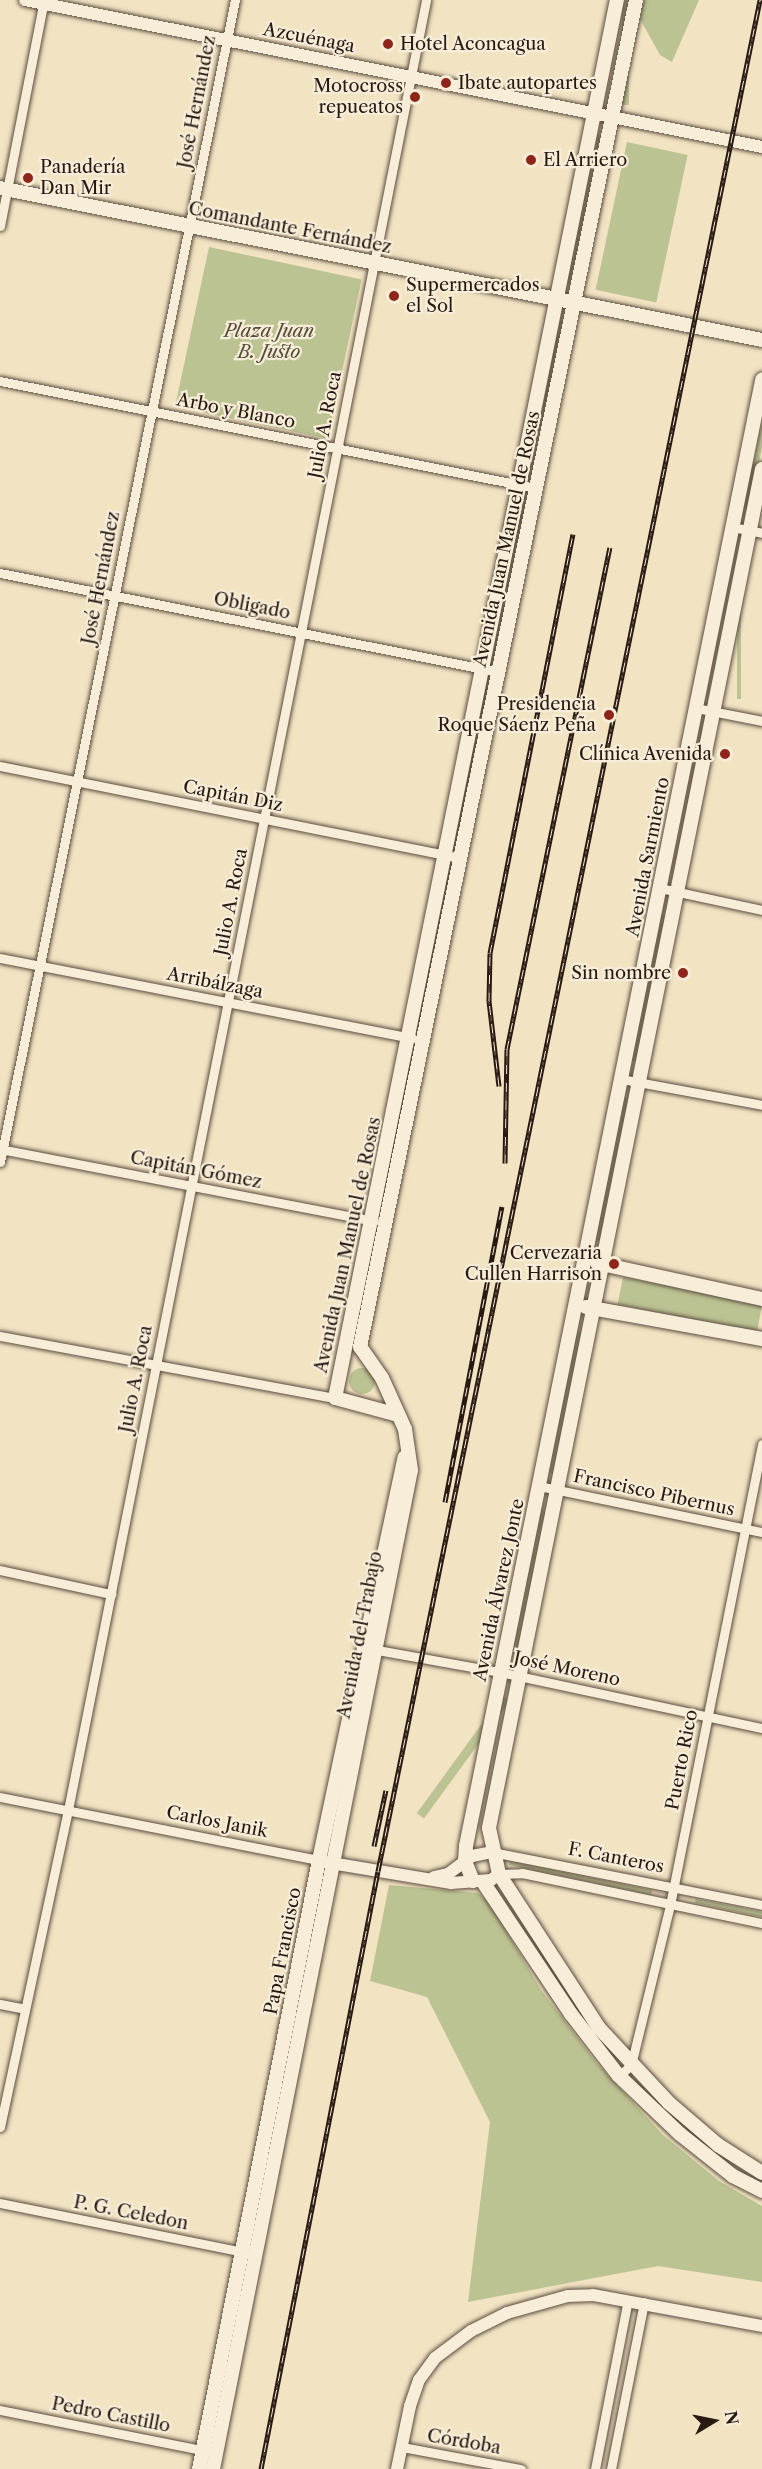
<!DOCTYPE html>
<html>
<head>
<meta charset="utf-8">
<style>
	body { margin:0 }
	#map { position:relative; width:762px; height:2469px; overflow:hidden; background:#f2e3c3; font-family:"Libre Caslon Text",serif }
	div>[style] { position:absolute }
	.green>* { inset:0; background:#bcc393; transform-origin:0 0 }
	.round { border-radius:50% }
	.roads { filter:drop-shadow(0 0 2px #5a4c3e) drop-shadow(0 0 2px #5a4c3e) }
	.minor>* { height:9px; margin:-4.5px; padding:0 4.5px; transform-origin:4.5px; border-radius:4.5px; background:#f7edd8 }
	.tertiary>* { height:12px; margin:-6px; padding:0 6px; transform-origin:6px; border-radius:6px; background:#f7edd8 }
	.secondary>* { height:14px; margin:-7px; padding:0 7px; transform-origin:7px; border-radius:7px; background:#f7edd8 }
	.rail>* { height:5px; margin-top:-2.5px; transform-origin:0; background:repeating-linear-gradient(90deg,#f7edd8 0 9px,#281912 0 18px); box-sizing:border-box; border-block:2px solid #281912 }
	.dots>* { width:16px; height:16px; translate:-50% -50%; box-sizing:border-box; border:3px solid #f7edd8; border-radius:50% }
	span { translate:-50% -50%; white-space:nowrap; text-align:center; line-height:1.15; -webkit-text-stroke:4.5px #f7edd8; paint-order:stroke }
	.street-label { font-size:18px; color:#281912 }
	.poi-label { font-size:18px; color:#281912 }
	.left { translate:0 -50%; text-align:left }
	.right { translate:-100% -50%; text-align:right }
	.park-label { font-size:18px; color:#544c39; font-style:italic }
	.north { position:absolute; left:684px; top:2391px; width:60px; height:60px; -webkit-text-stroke:4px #f7edd8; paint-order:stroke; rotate:80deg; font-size:16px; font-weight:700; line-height:24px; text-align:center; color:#281912 }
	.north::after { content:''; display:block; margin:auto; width:21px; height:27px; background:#281912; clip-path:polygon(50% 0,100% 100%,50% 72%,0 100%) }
</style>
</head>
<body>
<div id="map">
	<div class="green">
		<div style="left:622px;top:0;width:7px;height:105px"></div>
		<div style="clip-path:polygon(644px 0,699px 0,672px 62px,660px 55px,640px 19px)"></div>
		<div style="left:596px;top:135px;width:5px;height:150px;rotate:11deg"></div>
		<div style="left:627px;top:142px;width:62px;height:151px;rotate:12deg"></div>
		<div style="left:209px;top:247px;width:156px;height:163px;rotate:12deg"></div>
		<div style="left:557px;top:320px;width:6px;height:152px;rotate:9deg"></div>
		<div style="clip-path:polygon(762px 421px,762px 448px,749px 510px,744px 509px)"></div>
		<div style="left:521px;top:507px;width:4px;height:152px;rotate:14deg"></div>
		<div style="left:737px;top:552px;width:4px;height:147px"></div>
		<div style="clip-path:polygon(483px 689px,488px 689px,458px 840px,454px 839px)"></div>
		<div style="left:701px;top:729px;width:5px;height:152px;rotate:11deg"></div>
		<div style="left:446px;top:871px;width:4px;height:156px;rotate:14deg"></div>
		<div style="clip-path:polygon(666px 914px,637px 1061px,632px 1061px,659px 916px)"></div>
		<div style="left:409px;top:1055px;width:4px;height:157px;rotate:14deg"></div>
		<div style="clip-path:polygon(626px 1097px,630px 1098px,602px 1241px,593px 1238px,621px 1099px)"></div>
		<div style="left:623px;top:1277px;width:142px;height:28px;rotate:11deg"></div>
		<div style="clip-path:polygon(577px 1330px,582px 1336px,556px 1468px,553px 1473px,547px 1472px)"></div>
		<div class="round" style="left:349px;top:1368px;width:26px;height:26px"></div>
		<div style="clip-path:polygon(541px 1508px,547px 1515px,520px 1652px,516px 1655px,511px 1651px,537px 1514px)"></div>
		<div style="left:502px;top:1696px;width:9px;height:145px;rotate:36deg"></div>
		<div style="clip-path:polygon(510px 1861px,652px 1890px,651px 1895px,509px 1865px)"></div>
		<div style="clip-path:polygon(389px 1885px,478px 1893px,491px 1905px,541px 1990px,598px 2065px,663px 2135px,719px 2181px,762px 2206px,762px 2282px,658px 2266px,468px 2302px,490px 2122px,427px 1997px,370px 1981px)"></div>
		<div style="clip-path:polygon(508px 1899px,581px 2010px,577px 2013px)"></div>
		<div style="clip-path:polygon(696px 1899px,762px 1912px,762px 1917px,695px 1903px)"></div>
	</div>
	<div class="roads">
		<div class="minor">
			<div style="left:0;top:226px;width:230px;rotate:-79deg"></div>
			<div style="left:0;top:381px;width:547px;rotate:11.29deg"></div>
			<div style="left:732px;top:527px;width:31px;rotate:11deg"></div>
			<div style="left:0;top:573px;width:509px;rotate:11.22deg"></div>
			<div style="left:696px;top:708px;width:67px;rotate:11.1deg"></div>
			<div style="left:0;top:766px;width:469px;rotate:11.3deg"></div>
			<div style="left:660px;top:888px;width:104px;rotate:12.2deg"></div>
			<div style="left:0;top:958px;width:420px;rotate:11deg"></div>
			<div style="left:621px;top:1079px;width:143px;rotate:10.4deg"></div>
			<div style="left:0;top:1149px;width:381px;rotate:10.9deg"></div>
			<div style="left:0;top:1162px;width:1186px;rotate:-78.57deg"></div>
			<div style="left:0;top:1336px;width:341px;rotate:10.5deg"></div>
			<div style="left:539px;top:1486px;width:228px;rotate:11.7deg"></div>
			<div style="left:0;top:1570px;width:114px;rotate:12.2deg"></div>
			<div style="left:372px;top:1649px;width:130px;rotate:10.2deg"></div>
			<div style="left:500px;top:1672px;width:268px;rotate:12.1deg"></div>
			<div style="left:0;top:1797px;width:325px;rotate:11.2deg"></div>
			<div style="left:492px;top:1852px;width:275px;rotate:11.1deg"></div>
			<div style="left:499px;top:1874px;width:23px;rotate:-2deg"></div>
			<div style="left:522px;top:1873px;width:245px;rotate:11.8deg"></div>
			<div style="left:0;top:2004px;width:25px;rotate:11deg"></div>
			<div style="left:619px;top:2076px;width:16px;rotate:-43deg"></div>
			<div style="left:631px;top:2065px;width:165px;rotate:-76.3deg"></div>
			<div style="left:670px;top:1905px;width:470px;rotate:-78.7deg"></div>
			<div style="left:0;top:2127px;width:324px;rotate:-77.9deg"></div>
			<div style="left:68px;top:1810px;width:1845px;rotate:-78.81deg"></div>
			<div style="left:0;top:2203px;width:252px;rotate:11.4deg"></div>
			<div style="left:0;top:2410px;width:212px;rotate:11.2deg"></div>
			<div style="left:402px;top:2447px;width:121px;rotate:10.5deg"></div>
			<div style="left:595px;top:2469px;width:172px;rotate:-79deg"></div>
			<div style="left:611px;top:2469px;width:170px;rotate:-78.8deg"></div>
		</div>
		<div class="tertiary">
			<div style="left:25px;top:0;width:752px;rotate:11.28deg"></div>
			<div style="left:325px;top:1862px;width:128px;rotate:9.5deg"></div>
			<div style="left:451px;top:1883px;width:40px;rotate:-4.3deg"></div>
			<div style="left:491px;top:1880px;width:10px;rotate:-37deg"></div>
			<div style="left:434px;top:1877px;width:14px;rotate:-12deg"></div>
			<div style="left:448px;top:1874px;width:30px;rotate:-37deg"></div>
			<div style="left:472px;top:1856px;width:20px;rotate:-11deg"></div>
			<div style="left:397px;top:2469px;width:64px;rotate:-78.3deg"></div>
			<div style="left:410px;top:2406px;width:28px;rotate:-71deg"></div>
			<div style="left:419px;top:2380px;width:27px;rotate:-54deg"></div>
			<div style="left:435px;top:2358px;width:45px;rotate:-36.9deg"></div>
			<div style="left:471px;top:2331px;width:40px;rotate:-26.6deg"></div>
			<div style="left:507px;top:2313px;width:63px;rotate:-15.6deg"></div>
			<div style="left:568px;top:2296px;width:25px;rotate:-2deg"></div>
			<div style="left:593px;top:2295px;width:172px;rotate:10.4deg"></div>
		</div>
		<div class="secondary">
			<div style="left:0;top:188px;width:777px;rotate:11.28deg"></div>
			<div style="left:762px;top:469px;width:1386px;rotate:101.36deg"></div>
			<div style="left:489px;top:1828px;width:47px;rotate:77.7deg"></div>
			<div style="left:499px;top:1874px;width:184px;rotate:57deg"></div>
			<div style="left:599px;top:2028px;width:103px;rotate:47deg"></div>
			<div style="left:669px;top:2103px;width:65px;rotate:40.6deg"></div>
			<div style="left:718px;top:2145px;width:52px;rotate:32.5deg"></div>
			<div style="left:597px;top:1263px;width:169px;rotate:12.3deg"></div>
			<div style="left:586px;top:1307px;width:179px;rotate:10.3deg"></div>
			<div style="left:398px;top:1415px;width:65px;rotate:-164.9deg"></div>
			<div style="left:335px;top:1398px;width:1426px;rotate:-78.6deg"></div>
			<div style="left:473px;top:1881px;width:22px;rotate:-112deg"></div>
			<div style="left:465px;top:1861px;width:15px;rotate:-86deg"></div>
			<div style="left:466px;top:1846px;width:1496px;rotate:-78.58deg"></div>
			<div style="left:483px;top:1882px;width:159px;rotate:56.3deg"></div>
			<div style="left:571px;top:2014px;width:78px;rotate:52.3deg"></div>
			<div style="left:619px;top:2076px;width:84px;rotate:43.6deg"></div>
			<div style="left:680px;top:2134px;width:68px;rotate:38.4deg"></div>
			<div style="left:733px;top:2176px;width:33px;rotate:27deg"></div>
			<div style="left:199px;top:2469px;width:621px;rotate:-78.85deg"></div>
			<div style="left:319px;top:1860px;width:412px;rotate:-78deg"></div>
			<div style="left:213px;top:2469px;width:1018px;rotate:-78.79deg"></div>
			<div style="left:411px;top:1470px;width:41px;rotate:-98.3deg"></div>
			<div style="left:405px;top:1429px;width:56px;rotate:-114.3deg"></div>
			<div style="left:382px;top:1378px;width:38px;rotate:-125deg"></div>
			<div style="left:360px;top:1347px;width:1375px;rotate:-78.42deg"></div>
		</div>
	</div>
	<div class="rail">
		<div style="left:499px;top:1086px;width:86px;rotate:-96.7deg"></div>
		<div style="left:489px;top:1001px;width:48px;rotate:-88.8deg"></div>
		<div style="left:490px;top:953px;width:427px;rotate:-78.8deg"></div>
		<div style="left:505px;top:1163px;width:114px;rotate:-89deg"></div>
		<div style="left:507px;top:1049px;width:512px;rotate:-78.41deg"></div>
		<div style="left:445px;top:1502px;width:301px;rotate:-79.1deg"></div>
		<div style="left:374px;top:1846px;width:57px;rotate:-77.9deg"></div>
		<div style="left:261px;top:2469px;width:609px;rotate:-78.93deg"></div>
		<div style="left:378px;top:1871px;width:1910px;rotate:-78.46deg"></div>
	</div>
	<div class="dots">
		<div style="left:388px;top:44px;background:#8f2418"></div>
		<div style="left:446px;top:83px;background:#8f2418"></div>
		<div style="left:415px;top:97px;background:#8f2418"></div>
		<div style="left:531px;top:160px;background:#8f2418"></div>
		<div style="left:28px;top:178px;background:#8f2418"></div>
		<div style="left:394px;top:296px;background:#8f2418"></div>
		<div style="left:609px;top:715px;background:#8f2418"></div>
		<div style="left:725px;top:754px;background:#8f2418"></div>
		<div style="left:683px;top:973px;background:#8f2418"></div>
		<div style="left:614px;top:1264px;background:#8f2418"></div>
	</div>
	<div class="street-label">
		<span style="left:309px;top:38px;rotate:11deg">Azcuénaga</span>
		<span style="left:197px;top:102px;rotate:-79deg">José Hernández</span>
		<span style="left:290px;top:228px;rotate:11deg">Comandante Fernández</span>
		<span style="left:236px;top:411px;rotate:11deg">Arbo y Blanco</span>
		<span style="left:325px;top:425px;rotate:-79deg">Julio A. Roca</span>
		<span style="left:507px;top:539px;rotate:-78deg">Avenida Juan Manuel de Rosas</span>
		<span style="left:101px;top:578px;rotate:-79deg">José Hernández</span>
		<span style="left:252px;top:606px;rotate:11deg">Obligado</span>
		<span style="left:233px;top:796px;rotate:11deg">Capitán Diz</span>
		<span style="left:648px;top:857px;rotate:-79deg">Avenida Sarmiento</span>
		<span style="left:231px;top:902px;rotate:-79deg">Julio A. Roca</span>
		<span style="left:215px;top:983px;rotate:11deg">Arribálzaga</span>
		<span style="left:196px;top:1170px;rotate:11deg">Capitán Gómez</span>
		<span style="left:348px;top:1245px;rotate:-78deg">Avenida Juan Manuel de Rosas</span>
		<span style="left:136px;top:1379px;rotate:-79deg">Julio A. Roca</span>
		<span style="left:654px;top:1493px;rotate:12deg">Francisco Pibernus</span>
		<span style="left:499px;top:1590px;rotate:-78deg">Avenida Álvarez Jonte</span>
		<span style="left:360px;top:1635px;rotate:-79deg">Avenida del Trabajo</span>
		<span style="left:567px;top:1669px;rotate:12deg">José Moreno</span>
		<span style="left:682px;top:1760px;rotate:-79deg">Puerto Rico</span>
		<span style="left:217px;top:1822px;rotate:11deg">Carlos Janik</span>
		<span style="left:616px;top:1858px;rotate:11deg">F. Canteros</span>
		<span style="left:283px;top:1951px;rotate:-79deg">Papa Francisco</span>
		<span style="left:131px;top:2213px;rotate:11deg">P. G. Celedon</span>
		<span style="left:111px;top:2415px;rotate:11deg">Pedro Castillo</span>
		<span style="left:464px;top:2442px;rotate:10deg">Córdoba</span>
	</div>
	<div class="poi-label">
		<span class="left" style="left:400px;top:44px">Hotel Aconcagua</span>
		<span class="left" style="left:458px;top:83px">Ibate autopartes</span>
		<span class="right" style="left:403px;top:97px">Motocross<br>repueatos</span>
		<span class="left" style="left:543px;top:160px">El Arriero</span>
		<span class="left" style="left:40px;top:178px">Panadería<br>Dan Mir</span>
		<span class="left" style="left:406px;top:296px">Supermercados<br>el Sol</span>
		<span class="right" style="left:596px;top:715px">Presidencia<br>Roque Sáenz Peña</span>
		<span class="right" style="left:712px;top:754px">Clínica Avenida</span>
		<span class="right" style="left:671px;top:973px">Sin nombre</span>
		<span class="right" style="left:602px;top:1264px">Cervezaria<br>Cullen Harrison</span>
	</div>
	<div class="park-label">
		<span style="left:269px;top:342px">Plaza Juan<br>B. Justo</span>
	</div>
	<div class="north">N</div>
</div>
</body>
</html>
